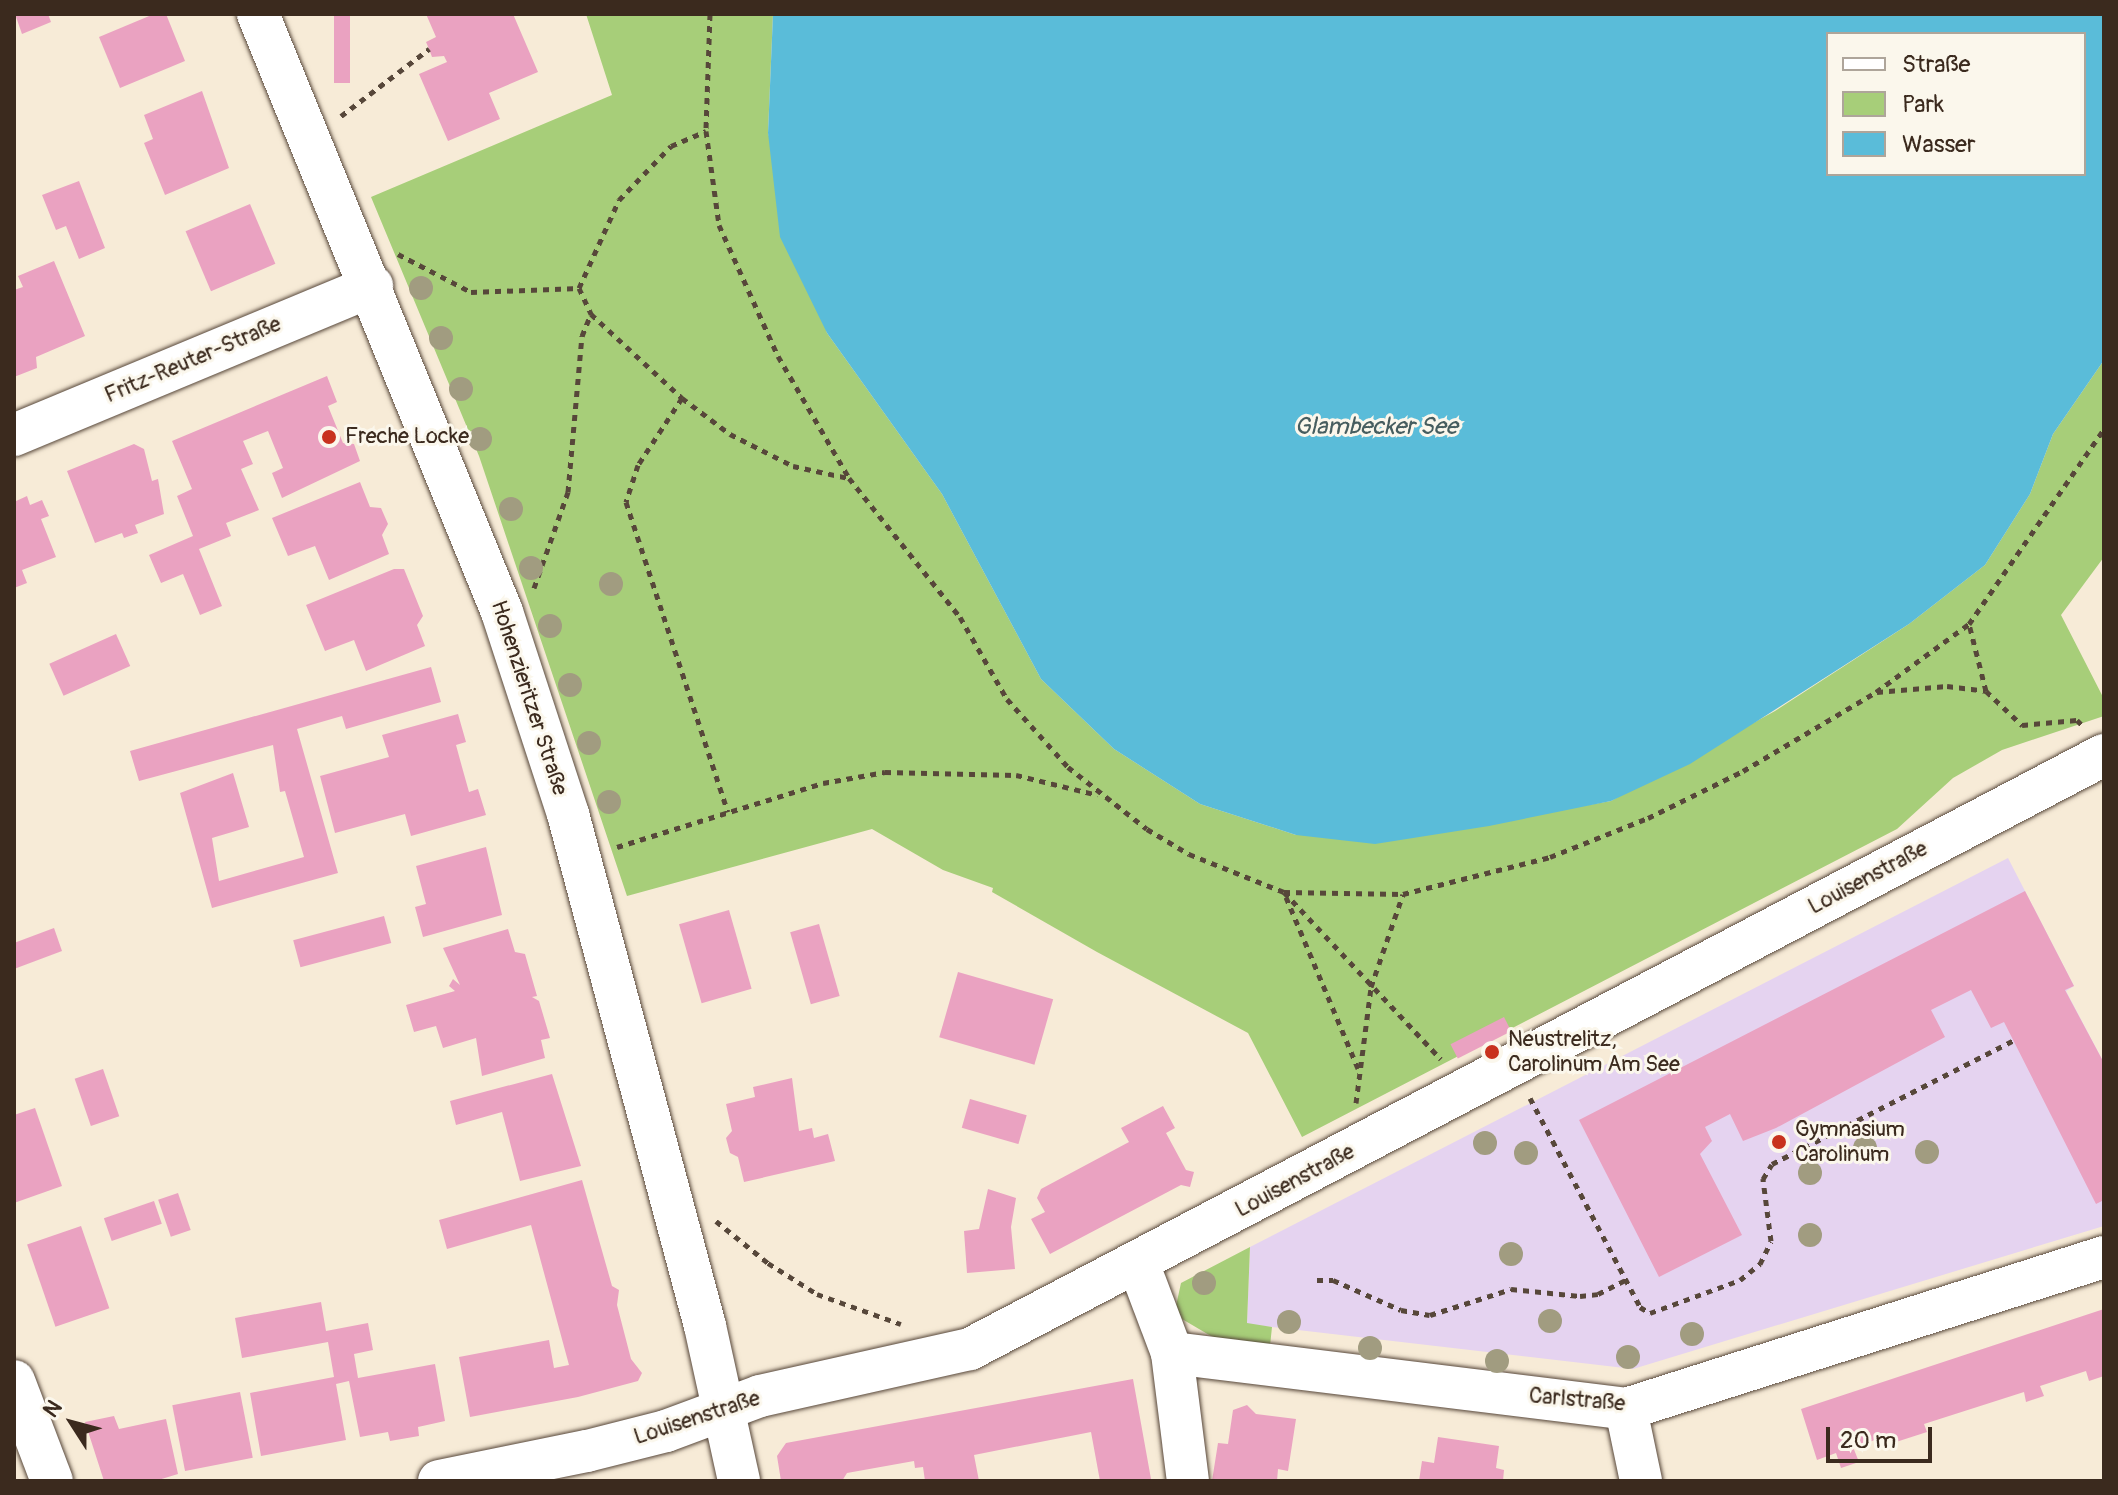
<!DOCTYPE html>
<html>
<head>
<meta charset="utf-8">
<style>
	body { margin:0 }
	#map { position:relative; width:2118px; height:1495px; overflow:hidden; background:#f7ebd7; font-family:Pangolin,sans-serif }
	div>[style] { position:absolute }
	.built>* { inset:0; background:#e5d3f0 }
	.green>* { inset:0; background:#a7ce79 }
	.water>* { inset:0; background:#5abcd9 }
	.building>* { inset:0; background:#eaa2c1; transform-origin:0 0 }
	.path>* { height:5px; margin-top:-2.5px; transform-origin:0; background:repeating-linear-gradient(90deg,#57473a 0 6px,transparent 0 12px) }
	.roads { filter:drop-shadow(0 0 2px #57473a) drop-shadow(0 0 2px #57473a) }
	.minor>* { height:42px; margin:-21px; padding:0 21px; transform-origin:21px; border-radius:21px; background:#fff }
	.trees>* { width:24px; height:24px; margin:-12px; border-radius:50%; background:#a19c80 }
	.dots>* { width:22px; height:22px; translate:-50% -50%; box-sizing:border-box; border:4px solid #fbf7ec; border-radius:50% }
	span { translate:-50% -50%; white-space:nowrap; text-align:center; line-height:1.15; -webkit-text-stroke:6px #fbf7ec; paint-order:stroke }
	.street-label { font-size:22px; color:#3b2a1e }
	.poi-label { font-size:22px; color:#3b2a1e }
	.left { translate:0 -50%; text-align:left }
	.water-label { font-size:24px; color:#465d5f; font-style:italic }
	.frame { position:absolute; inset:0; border:16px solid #3b2a1e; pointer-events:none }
	.legend { position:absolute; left:1826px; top:32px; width:260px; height:144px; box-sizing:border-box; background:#fbf7ec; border:2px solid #aea59a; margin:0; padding:10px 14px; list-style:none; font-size:24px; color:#3b2a1e }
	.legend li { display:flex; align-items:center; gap:16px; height:40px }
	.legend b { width:40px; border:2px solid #aea59a }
	.north { position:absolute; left:32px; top:1383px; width:80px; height:80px; -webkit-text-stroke:6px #fbf7ec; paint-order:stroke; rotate:306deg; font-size:22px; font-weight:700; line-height:32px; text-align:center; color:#3b2a1e }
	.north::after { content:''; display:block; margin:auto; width:28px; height:36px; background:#3b2a1e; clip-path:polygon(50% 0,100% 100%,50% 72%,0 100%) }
	.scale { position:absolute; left:1826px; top:1427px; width:106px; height:36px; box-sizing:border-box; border:4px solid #3b2a1e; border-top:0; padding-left:10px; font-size:24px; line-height:28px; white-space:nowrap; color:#3b2a1e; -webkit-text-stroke:6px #fbf7ec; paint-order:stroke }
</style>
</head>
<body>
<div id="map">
	<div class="built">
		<div style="clip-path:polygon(2008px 858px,2074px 986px,2066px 991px,2104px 1063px,2104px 1226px,1633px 1369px,1247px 1324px,1250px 1247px)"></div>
	</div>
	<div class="green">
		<div style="clip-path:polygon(586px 14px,773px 14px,768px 133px,827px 333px,942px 494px,1041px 679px,1114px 749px,1200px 804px,1296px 835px,1554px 811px,1611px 801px,1775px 711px,1909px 624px,1985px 565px,2030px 494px,2053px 434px,2104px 360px,2104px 557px,2061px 615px,2104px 699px,2104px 716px,2002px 750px,1953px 778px,1897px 829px,1302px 1137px,1248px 1033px,1097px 952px,992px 892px,993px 888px,943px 870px,872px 829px,627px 896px,479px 456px,371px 197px,612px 95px)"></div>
		<div style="clip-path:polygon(1250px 1247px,1247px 1323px,1272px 1327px,1270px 1346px,1216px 1339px,1182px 1319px,1176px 1306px,1181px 1283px)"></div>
	</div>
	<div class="water">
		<div style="clip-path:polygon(evenodd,773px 14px,2104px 14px,2104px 360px,2053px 434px,2030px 494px,1985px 565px,1909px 624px,1690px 764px,1611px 801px,1489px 826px,1375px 844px,1296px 835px,1200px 804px,1114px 749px,1041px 679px,942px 494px,827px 333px,780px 237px,768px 133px,773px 14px,1828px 34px,2084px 34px,2084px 174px,1828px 174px,1828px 34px)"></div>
	</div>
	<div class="building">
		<div style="clip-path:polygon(15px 14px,48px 14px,51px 22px,22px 34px)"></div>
		<div style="clip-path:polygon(154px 14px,166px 14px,185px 61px,120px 88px,99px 37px)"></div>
		<div style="left:334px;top:14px;width:16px;height:69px"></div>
		<div style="clip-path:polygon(426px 14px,513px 14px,538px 72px,489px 93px,500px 119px,448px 141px,419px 74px,447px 62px,444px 56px,432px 57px,429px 49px,426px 42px,436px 37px)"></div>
		<div style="clip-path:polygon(202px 91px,229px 168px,165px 195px,144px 143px,153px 139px,144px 115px)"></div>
		<div style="clip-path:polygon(79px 181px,105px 248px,79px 259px,66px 226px,56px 230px,42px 195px)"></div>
		<div style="left:250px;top:204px;width:65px;height:70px;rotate:67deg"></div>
		<div style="clip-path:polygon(54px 261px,85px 336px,36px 357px,37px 368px,14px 377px,14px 290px,23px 287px,18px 276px)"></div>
		<div style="clip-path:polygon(327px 376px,337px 402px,328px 406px,343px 443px,354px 444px,360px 461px,282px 498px,272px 473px,283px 468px,268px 431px,243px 441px,253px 464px,241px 469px,259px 510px,226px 523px,231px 536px,199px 549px,222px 606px,200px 615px,183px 574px,161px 583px,149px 555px,193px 536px,177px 496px,192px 489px,172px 441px)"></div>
		<div style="clip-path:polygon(134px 444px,144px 449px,152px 481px,158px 479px,164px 514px,135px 525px,138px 533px,124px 538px,122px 533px,95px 543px,67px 471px)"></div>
		<div style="clip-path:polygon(360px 482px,370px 507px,381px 508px,388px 524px,382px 535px,389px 554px,329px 580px,315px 546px,288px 556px,272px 518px)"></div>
		<div style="clip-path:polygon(27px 496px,30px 505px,42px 500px,49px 516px,41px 519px,56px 557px,22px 570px,27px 583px,14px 588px,14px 502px)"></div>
		<div style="clip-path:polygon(394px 569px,404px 569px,423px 616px,417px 625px,425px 646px,366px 671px,354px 640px,325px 651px,306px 605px)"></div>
		<div style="left:116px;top:634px;width:35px;height:73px;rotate:66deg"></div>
		<div style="clip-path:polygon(431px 667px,441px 702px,346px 729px,342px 716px,297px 729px,338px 873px,212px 908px,180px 793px,233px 773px,249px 827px,212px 838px,219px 881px,304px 857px,285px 791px,280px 792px,273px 745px,139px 781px,130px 751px)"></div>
		<div style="clip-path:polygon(458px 714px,466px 742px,456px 745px,462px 767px,469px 792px,478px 789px,486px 815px,411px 836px,405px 814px,335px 833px,320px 776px,389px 757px,382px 735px)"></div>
		<div style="clip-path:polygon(486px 847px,502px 915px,423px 937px,415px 907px,426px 904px,416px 866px)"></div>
		<div style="clip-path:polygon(2025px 891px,2074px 986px,2065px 990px,2104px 1063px,2104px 1200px,2096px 1204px,2004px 1022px,1991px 1028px,1971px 990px,1931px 1010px,1945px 1037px,1776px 1128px,1743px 1141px,1730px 1114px,1705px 1127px,1712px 1141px,1700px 1154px,1742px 1235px,1659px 1277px,1579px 1120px)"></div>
		<div style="left:729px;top:910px;width:82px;height:52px;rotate:74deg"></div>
		<div style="left:384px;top:916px;width:28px;height:94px;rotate:75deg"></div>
		<div style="left:819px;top:924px;width:75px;height:30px;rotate:74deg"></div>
		<div style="clip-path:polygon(54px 928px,62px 951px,14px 969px,14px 943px)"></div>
		<div style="clip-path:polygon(508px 929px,515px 952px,525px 954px,537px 996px,532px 997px,539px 1001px,550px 1038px,541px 1040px,545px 1058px,482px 1076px,476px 1038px,443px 1048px,436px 1026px,414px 1032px,406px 1005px,455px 991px,449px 986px,453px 979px,460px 985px,443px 948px)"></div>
		<div style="left:958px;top:972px;width:99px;height:68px;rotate:16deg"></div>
		<div style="left:1504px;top:1017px;width:16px;height:60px;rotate:63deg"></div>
		<div style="left:103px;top:1069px;width:50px;height:30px;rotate:71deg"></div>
		<div style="clip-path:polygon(552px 1074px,581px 1166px,520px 1181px,502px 1112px,456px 1125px,450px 1101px)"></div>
		<div style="clip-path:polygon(792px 1078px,799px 1131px,812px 1128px,814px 1138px,828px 1134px,835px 1161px,744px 1182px,738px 1157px,730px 1153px,726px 1138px,732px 1131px,726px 1104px,755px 1097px,753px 1087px)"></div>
		<div style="left:970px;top:1099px;width:59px;height:30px;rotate:16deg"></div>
		<div style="clip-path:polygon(1163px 1106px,1175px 1128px,1166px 1133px,1186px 1170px,1194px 1172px,1190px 1187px,1181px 1185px,1050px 1254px,1031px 1219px,1045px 1212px,1037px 1198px,1041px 1189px,1129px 1142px,1121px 1128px)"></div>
		<div style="clip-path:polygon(35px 1108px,62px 1186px,14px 1203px,14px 1115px)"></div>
		<div style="clip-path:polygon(582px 1180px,612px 1286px,619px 1290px,617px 1305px,631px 1359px,642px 1373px,638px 1381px,578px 1397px,470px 1417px,459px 1357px,549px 1340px,554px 1368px,569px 1365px,531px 1225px,447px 1249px,439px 1220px)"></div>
		<div style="clip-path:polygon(988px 1189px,1016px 1198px,1011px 1227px,1015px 1269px,967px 1273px,964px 1231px,979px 1229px)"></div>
		<div style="left:178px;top:1193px;width:39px;height:21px;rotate:71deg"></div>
		<div style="left:154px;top:1201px;width:24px;height:53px;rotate:71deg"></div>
		<div style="left:81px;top:1226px;width:87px;height:57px;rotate:71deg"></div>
		<div style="clip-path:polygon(321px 1302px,326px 1331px,368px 1323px,373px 1350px,354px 1354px,358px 1378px,435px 1364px,445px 1421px,418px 1427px,419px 1436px,390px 1441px,388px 1432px,360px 1437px,349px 1381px,336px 1384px,346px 1440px,261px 1456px,250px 1393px,334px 1377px,328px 1342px,242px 1358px,235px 1318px)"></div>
		<div style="clip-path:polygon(2104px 1309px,2104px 1376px,2089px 1381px,2086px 1371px,2040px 1386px,2044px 1396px,2026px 1402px,2024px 1392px,1924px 1424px,1927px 1432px,1896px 1442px,1894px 1434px,1853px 1447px,1859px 1462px,1841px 1468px,1836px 1453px,1817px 1460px,1801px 1409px)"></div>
		<div style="clip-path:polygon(1133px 1379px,1151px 1479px,1100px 1481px,1091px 1432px,974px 1455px,979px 1481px,925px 1481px,923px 1467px,915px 1468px,914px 1461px,847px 1473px,842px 1481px,781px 1481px,777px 1456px,786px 1443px)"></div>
		<div style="left:240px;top:1392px;width:67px;height:69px;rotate:79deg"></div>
		<div style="clip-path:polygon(1247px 1405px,1256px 1414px,1296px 1419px,1288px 1471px,1278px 1469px,1277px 1481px,1212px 1481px,1218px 1443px,1228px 1444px,1233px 1410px)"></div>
		<div style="clip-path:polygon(114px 1416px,119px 1429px,166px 1419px,178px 1474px,155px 1481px,104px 1481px,85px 1422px)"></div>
		<div style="clip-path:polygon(1438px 1437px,1499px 1446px,1496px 1468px,1504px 1470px,1503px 1481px,1419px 1481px,1422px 1461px,1434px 1463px)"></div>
	</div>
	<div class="path">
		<div style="left:710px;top:14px;width:117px;rotate:92deg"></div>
		<div style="left:706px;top:131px;width:95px;rotate:82.1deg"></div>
		<div style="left:719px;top:225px;width:144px;rotate:65.8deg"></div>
		<div style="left:778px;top:356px;width:141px;rotate:59.8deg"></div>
		<div style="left:849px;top:478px;width:178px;rotate:51.4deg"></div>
		<div style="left:960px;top:617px;width:95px;rotate:60.2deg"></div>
		<div style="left:1007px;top:699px;width:91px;rotate:48.1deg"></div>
		<div style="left:1068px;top:767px;width:100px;rotate:38.1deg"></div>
		<div style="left:1147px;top:829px;width:49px;rotate:30.8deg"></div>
		<div style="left:1189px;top:854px;width:102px;rotate:21.8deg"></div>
		<div style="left:1284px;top:892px;width:119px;rotate:1deg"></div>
		<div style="left:1403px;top:894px;width:152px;rotate:-14.1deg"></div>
		<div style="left:1550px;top:857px;width:105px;rotate:-21.7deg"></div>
		<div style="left:1648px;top:818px;width:106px;rotate:-26.3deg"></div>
		<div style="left:1743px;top:771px;width:155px;rotate:-30.7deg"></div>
		<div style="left:1876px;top:692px;width:115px;rotate:-36.2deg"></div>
		<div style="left:1969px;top:624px;width:237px;rotate:-55.3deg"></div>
		<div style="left:341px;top:116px;width:111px;rotate:-37.3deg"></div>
		<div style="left:398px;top:254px;width:82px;rotate:27.5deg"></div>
		<div style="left:471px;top:292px;width:108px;rotate:-2.1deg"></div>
		<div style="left:579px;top:288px;width:29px;rotate:65deg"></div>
		<div style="left:591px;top:314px;width:124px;rotate:42.7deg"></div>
		<div style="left:682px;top:398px;width:60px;rotate:36.9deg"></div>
		<div style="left:730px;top:434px;width:71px;rotate:26.9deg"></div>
		<div style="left:793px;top:466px;width:56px;rotate:12.3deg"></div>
		<div style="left:579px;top:288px;width:97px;rotate:-65.6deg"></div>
		<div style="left:619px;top:200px;width:75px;rotate:-46.1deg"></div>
		<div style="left:671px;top:146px;width:38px;rotate:-23deg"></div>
		<div style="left:682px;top:398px;width:80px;rotate:123.3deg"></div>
		<div style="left:638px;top:465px;width:39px;rotate:108deg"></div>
		<div style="left:626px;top:502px;width:326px;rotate:71.8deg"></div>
		<div style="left:534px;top:588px;width:102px;rotate:-70.5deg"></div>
		<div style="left:568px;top:492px;width:157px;rotate:-84.9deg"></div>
		<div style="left:582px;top:336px;width:24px;rotate:-68deg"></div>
		<div style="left:1986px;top:691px;width:50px;rotate:43.4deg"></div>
		<div style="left:2022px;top:725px;width:55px;rotate:-5.2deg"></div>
		<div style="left:2077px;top:720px;width:7px;rotate:45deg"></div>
		<div style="left:1877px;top:692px;width:70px;rotate:-4.9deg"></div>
		<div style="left:1947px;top:686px;width:39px;rotate:7deg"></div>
		<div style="left:1986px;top:691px;width:69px;rotate:-104.2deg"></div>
		<div style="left:617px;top:847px;width:216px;rotate:-17.3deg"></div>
		<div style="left:823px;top:783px;width:63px;rotate:-10.1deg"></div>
		<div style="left:885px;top:772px;width:131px;rotate:1.3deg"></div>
		<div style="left:1016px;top:775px;width:84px;rotate:13.7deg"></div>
		<div style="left:1284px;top:892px;width:229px;rotate:46.8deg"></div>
		<div style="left:1286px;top:897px;width:186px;rotate:67.2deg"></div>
		<div style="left:1530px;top:1098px;width:236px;rotate:62.2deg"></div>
		<div style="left:1640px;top:1307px;width:12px;rotate:31deg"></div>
		<div style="left:1650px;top:1313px;width:96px;rotate:-20.1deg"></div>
		<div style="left:1740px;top:1280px;width:26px;rotate:-39deg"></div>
		<div style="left:1760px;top:1264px;width:25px;rotate:-64deg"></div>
		<div style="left:1771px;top:1241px;width:63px;rotate:-97.4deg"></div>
		<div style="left:1763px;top:1179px;width:17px;rotate:-59deg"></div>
		<div style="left:1772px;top:1164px;width:272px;rotate:-27.1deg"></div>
		<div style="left:1356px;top:1103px;width:117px;rotate:-82.6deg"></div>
		<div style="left:1371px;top:987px;width:98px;rotate:-71deg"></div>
		<div style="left:716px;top:1221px;width:67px;rotate:38.9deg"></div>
		<div style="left:768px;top:1263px;width:58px;rotate:32.3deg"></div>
		<div style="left:817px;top:1294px;width:89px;rotate:19.7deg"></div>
		<div style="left:1317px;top:1280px;width:16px"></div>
		<div style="left:1333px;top:1280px;width:74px;rotate:23.8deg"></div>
		<div style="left:1401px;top:1310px;width:29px;rotate:10deg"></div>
		<div style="left:1430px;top:1315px;width:85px;rotate:-17.8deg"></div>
		<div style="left:1511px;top:1289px;width:69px;rotate:5.8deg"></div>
		<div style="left:1580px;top:1296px;width:18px;rotate:-6deg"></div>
		<div style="left:1598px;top:1294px;width:30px;rotate:-27deg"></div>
	</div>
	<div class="roads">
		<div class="minor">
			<div style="left:258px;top:14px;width:646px;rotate:67.8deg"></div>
			<div style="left:502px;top:612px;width:213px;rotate:71.9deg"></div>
			<div style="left:568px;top:814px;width:530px;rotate:75.02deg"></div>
			<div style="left:705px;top:1326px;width:159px;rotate:77.6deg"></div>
			<div style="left:14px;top:435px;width:388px;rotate:-22.6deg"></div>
			<div style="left:1138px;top:1263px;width:96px;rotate:69.3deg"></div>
			<div style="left:1172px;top:1353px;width:457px;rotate:7deg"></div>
			<div style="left:1626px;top:1409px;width:502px;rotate:-17.64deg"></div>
			<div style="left:1172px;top:1353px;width:129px;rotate:82.9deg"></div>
			<div style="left:14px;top:1381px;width:107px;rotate:69.2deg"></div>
			<div style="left:1626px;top:1409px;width:74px;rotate:78.2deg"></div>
			<div style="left:439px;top:1481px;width:151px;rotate:-11.5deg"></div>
			<div style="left:587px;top:1451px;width:81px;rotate:-14.2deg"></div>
			<div style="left:666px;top:1431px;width:100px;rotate:-20.4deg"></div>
			<div style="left:760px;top:1396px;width:215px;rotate:-12.6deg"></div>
			<div style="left:970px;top:1349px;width:1280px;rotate:-27.65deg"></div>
		</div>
	</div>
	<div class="trees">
		<div style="left:421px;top:288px"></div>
		<div style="left:441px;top:338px"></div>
		<div style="left:461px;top:389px"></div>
		<div style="left:480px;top:439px"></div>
		<div style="left:511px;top:509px"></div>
		<div style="left:531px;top:568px"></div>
		<div style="left:611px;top:584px"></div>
		<div style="left:550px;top:626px"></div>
		<div style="left:570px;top:685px"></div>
		<div style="left:589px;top:743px"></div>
		<div style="left:609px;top:802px"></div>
		<div style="left:1485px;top:1143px"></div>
		<div style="left:1865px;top:1148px"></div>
		<div style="left:1927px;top:1152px"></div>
		<div style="left:1526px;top:1153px"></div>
		<div style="left:1810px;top:1173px"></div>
		<div style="left:1810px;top:1235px"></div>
		<div style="left:1511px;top:1254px"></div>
		<div style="left:1204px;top:1283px"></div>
		<div style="left:1550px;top:1321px"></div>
		<div style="left:1289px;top:1322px"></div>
		<div style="left:1692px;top:1334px"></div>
		<div style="left:1370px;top:1348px"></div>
		<div style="left:1628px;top:1357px"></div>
		<div style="left:1497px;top:1361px"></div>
	</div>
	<div class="dots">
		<div style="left:329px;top:437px;background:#c8321e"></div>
		<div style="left:1492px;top:1052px;background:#c8321e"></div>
		<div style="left:1779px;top:1142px;background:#c8321e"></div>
	</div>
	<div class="street-label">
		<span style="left:193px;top:360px;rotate:-23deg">Fritz-Reuter-Straße</span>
		<span style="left:529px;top:698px;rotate:72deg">Hohenzieritzer Straße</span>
		<span style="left:1868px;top:878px;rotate:-28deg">Louisenstraße</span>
		<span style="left:1295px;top:1181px;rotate:-28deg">Louisenstraße</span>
		<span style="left:1577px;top:1400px;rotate:5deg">Carlstraße</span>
		<span style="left:697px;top:1418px;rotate:-18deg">Louisenstraße</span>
	</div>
	<div class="poi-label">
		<span class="left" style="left:345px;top:437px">Freche Locke</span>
		<span class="left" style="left:1508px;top:1052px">Neustrelitz,<br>Carolinum Am See</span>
		<span class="left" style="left:1795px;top:1142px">Gymnasium<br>Carolinum</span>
	</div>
	<div class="water-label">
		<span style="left:1376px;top:427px">Glambecker See</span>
	</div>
	<div class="frame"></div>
	<ul class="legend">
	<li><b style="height:10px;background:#fff"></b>Straße</li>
	<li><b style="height:22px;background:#a7ce79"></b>Park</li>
	<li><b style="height:22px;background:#5abcd9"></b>Wasser</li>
	</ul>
	<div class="north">N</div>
	<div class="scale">20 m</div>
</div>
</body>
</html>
